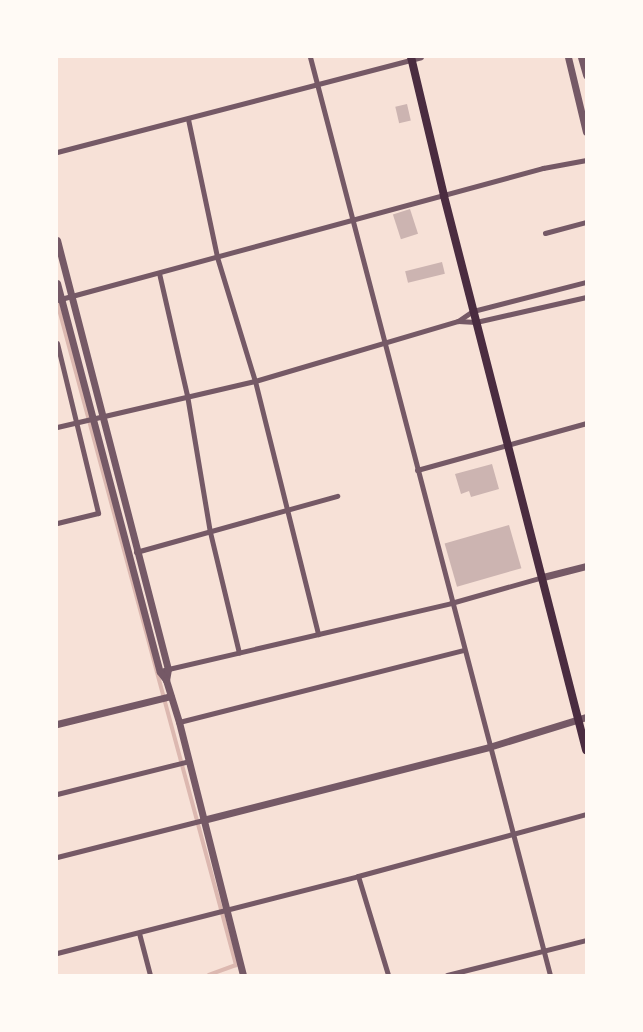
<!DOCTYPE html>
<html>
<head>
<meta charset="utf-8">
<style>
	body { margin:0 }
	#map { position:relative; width:643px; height:1032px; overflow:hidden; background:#f7e1d7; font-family:"Source Sans 3",sans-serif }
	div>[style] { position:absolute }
	.stream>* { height:4px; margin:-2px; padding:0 2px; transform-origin:2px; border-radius:2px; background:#dcb8b0 }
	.building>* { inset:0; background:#ccb4b1; transform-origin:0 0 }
	.minor>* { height:5px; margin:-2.5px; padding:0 2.5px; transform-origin:2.5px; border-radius:2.5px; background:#755966 }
	.tertiary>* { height:7px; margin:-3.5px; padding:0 3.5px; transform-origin:3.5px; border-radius:3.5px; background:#755966 }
	.primary>* { height:8px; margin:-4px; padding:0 4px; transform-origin:4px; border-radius:4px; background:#4a2c40 }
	span { translate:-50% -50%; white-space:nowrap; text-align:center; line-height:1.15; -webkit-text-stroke:4.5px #fffaf5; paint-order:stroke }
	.frame { position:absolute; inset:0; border:58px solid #fffaf5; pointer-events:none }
</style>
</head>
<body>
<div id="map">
	<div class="stream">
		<div style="left:57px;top:302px;width:687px;rotate:74.89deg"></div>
		<div style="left:236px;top:965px;width:29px;rotate:160deg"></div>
	</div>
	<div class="building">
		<div style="left:407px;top:104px;width:17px;height:12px;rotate:77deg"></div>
		<div style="left:410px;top:209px;width:26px;height:18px;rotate:72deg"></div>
		<div style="left:442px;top:262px;width:12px;height:38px;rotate:76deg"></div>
		<div style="clip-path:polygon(492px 464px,499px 489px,471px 497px,469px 491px,461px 494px,455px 474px)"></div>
		<div style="left:509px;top:525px;width:45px;height:67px;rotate:74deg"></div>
	</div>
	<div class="minor">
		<div style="left:310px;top:57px;width:949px;rotate:75.35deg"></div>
		<div style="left:188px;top:119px;width:141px;rotate:78.1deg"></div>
		<div style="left:217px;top:257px;width:130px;rotate:73deg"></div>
		<div style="left:255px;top:381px;width:261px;rotate:76deg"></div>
		<div style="left:57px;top:152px;width:376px;rotate:-14.6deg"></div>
		<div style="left:545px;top:233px;width:42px;rotate:-15deg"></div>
		<div style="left:159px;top:273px;width:125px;rotate:77.1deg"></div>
		<div style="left:187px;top:395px;width:139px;rotate:80.5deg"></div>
		<div style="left:210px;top:532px;width:124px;rotate:76.5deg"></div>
		<div style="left:57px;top:300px;width:504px;rotate:-15.2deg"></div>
		<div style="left:543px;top:168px;width:44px;rotate:-10.5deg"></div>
		<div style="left:458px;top:321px;width:18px;rotate:3deg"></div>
		<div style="left:476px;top:322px;width:113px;rotate:-12.8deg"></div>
		<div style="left:57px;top:343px;width:175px;rotate:76.4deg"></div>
		<div style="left:98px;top:513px;width:42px;rotate:166.3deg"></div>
		<div style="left:57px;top:427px;width:203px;rotate:-13.1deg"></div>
		<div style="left:255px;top:381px;width:212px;rotate:-16.5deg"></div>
		<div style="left:458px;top:321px;width:18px;rotate:-34deg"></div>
		<div style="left:473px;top:311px;width:117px;rotate:-14.4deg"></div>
		<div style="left:417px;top:470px;width:175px;rotate:-15.5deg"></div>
		<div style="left:136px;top:552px;width:209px;rotate:-15.6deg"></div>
		<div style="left:164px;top:670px;width:295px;rotate:-13.1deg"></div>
		<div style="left:451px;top:603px;width:96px;rotate:-15.8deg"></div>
		<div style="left:179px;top:722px;width:293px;rotate:-14.2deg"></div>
		<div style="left:57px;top:794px;width:136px;rotate:-14deg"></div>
		<div style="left:57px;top:857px;width:151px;rotate:-14.2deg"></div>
		<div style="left:358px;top:876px;width:103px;rotate:73.1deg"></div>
		<div style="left:139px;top:933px;width:43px;rotate:75.3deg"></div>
		<div style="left:57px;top:953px;width:311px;rotate:-14.3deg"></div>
		<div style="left:358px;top:876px;width:236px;rotate:-15.2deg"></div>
		<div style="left:447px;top:975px;width:143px;rotate:-14.1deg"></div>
	</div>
	<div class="tertiary">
		<div style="left:568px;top:57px;width:77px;rotate:76.5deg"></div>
		<div style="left:581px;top:57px;width:19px;rotate:74deg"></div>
		<div style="left:57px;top:240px;width:443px;rotate:75.5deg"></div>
		<div style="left:168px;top:669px;width:11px;rotate:100deg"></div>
		<div style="left:57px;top:283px;width:402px;rotate:75.2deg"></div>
		<div style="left:160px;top:672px;width:10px;rotate:53deg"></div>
		<div style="left:166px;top:680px;width:44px;rotate:72.8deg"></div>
		<div style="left:179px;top:722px;width:261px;rotate:75.8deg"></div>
		<div style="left:543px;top:577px;width:44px;rotate:-14.3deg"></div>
		<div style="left:57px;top:724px;width:117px;rotate:-13.8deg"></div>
		<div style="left:203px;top:820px;width:295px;rotate:-14.3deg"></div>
		<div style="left:489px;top:747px;width:102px;rotate:-17.2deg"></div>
	</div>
	<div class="primary">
		<div style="left:411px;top:57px;width:143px;rotate:76.6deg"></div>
		<div style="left:444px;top:196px;width:572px;rotate:75.62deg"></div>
	</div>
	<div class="frame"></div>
</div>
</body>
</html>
